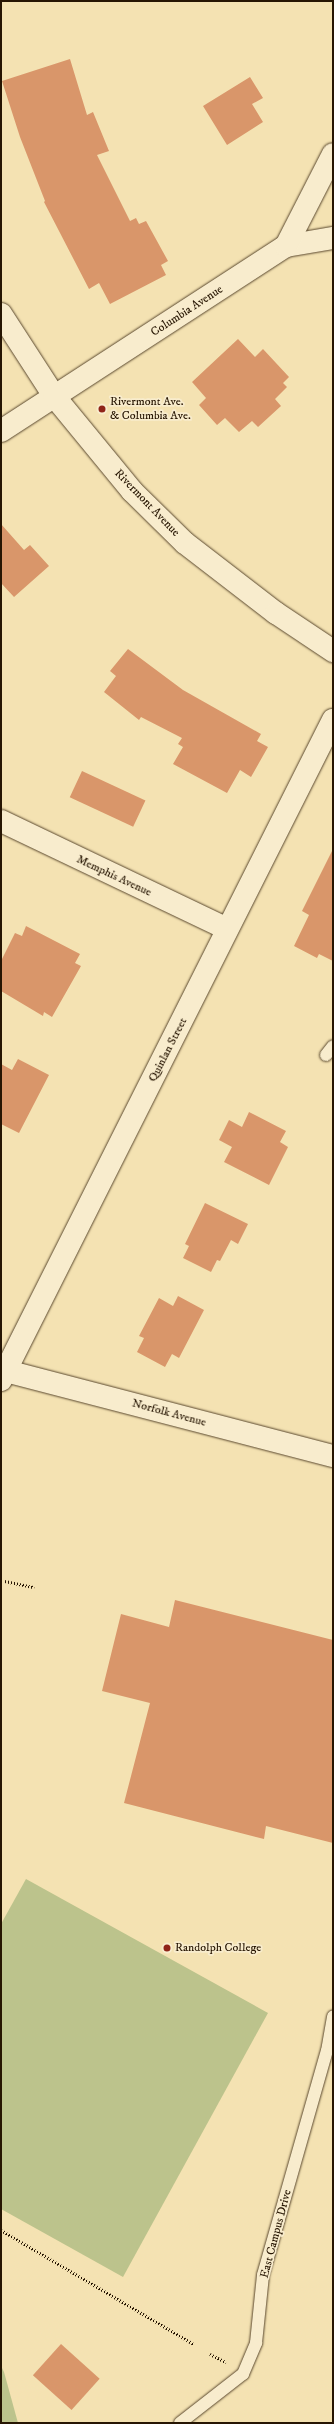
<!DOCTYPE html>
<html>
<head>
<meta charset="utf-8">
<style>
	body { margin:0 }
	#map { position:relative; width:334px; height:2424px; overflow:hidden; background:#f4e2b2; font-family:"IM FELL DW Pica",serif }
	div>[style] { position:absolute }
	.green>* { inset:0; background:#bcc38c }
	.building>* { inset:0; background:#d9966a; transform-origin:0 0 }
	.path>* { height:2.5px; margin-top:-1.25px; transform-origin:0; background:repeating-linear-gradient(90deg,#261502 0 1px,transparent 0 3px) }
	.roads { filter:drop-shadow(0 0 1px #5a482e) drop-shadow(0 0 1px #5a482e) }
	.lane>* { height:12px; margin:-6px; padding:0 6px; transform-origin:6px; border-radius:6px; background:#f8eccd }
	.street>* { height:22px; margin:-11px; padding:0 11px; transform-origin:11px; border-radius:11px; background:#f8eccd }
	.secondary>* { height:22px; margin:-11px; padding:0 11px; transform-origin:11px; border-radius:11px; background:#f8eccd }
	.dots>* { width:11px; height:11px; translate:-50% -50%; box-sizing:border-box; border:2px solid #f8eccd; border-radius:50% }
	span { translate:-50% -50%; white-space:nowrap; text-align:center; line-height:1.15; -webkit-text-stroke:3.5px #f8eccd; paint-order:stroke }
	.street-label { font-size:12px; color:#261502 }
	.poi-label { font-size:12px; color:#261502 }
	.left { translate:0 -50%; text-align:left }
	.frame { position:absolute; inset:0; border:2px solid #261502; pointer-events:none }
</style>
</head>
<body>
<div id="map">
	<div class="green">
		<div style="clip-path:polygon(26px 1879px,268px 2013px,123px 2277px,1px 2209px,1px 1924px)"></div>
		<div style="clip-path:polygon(1px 2366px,4px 2372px,18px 2423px,1px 2423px)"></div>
	</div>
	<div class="building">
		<div style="clip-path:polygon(70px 59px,87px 115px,93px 112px,109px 151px,97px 155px,130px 221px,136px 218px,139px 224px,146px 221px,168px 261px,161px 265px,166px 275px,110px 304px,99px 283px,89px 289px,44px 202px,45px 201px,20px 137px,2px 81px)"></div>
		<div style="clip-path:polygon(250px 77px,263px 98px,252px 104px,263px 122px,227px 145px,203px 106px)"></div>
		<div style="clip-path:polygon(238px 339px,255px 357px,263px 349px,289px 377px,283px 383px,287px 387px,275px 399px,281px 406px,258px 427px,252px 421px,239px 432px,225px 418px,217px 425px,199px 405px,206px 398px,192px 382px)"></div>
		<div style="clip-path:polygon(1px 524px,24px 550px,30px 545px,49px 566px,14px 597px,1px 583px)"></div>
		<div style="clip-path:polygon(128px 649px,183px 690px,261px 734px,257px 741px,268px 747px,251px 777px,240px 770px,227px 793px,173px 764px,183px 747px,178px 744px,182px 738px,141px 717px,139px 720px,104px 692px,116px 676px,110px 671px)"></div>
		<div style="left:82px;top:771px;width:70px;height:29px;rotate:25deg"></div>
		<div style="clip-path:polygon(333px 849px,333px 961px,319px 954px,317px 958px,294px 946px,309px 915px,302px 911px)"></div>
		<div style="clip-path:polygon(26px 926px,80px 954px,75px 963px,81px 966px,52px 1017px,44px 1012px,43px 1016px,1px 991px,1px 961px,15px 933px,22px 936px)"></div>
		<div style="clip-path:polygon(18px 1059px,49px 1075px,19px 1133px,1px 1124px,1px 1064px,12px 1070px)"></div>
		<div style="clip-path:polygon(249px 1112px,286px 1131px,280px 1142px,288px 1147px,269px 1185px,224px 1162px,232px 1147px,219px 1140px,229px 1120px,242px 1127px)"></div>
		<div style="clip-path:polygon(205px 1203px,248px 1224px,238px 1244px,231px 1240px,220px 1261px,217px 1260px,211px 1272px,183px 1258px,189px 1246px,185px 1244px)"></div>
		<div style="clip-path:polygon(178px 1296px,204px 1310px,179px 1358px,172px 1354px,165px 1367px,137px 1352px,144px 1338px,139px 1336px,159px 1298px,173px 1306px)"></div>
		<div style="clip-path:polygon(175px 1600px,333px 1640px,333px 1843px,266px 1826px,264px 1839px,124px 1803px,150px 1703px,102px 1691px,121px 1614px,169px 1627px)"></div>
		<div style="left:61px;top:2344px;width:52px;height:42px;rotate:42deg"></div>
	</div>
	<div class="path">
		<div style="left:5px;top:1581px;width:30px;rotate:12deg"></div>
		<div style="left:1px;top:2230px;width:224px;rotate:30.6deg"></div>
		<div style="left:210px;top:2354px;width:18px;rotate:27deg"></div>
	</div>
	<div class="roads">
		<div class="lane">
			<div style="left:326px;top:1055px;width:11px;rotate:-52deg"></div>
			<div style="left:180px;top:2423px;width:80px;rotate:-37.9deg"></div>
			<div style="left:243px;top:2374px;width:34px;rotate:-67deg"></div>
			<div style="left:256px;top:2343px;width:68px;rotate:-84.1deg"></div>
			<div style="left:263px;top:2275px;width:233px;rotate:-74.1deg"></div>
			<div style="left:327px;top:2051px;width:35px;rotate:-80deg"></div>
		</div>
		<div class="street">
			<div style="left:286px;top:246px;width:48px;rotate:-9.7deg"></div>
			<div style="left:1px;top:431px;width:340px;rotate:-33deg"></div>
			<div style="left:286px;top:246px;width:103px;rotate:-62.9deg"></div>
			<div style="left:1px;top:821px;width:250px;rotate:25.5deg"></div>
			<div style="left:6px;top:1371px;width:338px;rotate:14.6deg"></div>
			<div style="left:1px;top:1380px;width:739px;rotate:-63.3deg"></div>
		</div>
		<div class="secondary">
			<div style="left:1px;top:314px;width:98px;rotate:57.1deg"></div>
			<div style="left:54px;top:396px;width:123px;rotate:50.6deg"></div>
			<div style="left:132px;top:491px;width:74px;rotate:44.5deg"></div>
			<div style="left:185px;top:543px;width:115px;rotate:37.6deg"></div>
			<div style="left:276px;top:613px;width:69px;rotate:33.7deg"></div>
		</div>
	</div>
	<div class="dots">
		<div style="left:102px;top:409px;background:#8f2418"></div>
		<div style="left:167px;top:1948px;background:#8f2418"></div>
	</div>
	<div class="street-label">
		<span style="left:187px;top:311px;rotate:-33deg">Columbia Avenue</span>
		<span style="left:147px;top:503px;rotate:46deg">Rivermont Avenue</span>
		<span style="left:114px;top:876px;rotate:25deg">Memphis Avenue</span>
		<span style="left:168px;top:1050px;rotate:-63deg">Quinlan Street</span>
		<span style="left:169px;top:1413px;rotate:15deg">Norfolk Avenue</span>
		<span style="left:276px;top:2234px;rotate:-75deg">East Campus Drive</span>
	</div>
	<div class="poi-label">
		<span class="left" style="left:110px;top:409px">Rivermont Ave.<br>&amp; Columbia Ave.</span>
		<span class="left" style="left:175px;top:1948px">Randolph College</span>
	</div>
	<div class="frame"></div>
</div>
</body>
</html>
